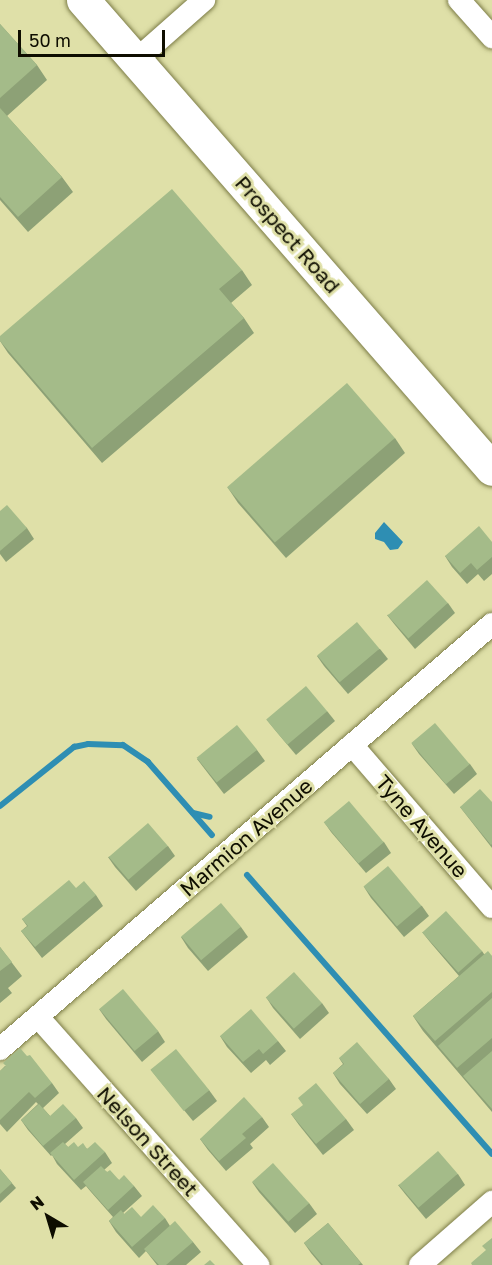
<!DOCTYPE html>
<html>
<head>
<meta charset="utf-8">
<style>
	body { margin:0 }
	#map { position:relative; width:492px; height:1265px; overflow:hidden; background:#dfe0a8; font-family:"Golos Text",sans-serif }
	div>[style] { position:absolute }
	.water>* { inset:0; background:#2e8eb3 }
	.stream>* { height:6px; margin:-3px; padding:0 3px; transform-origin:3px; border-radius:3px; background:#2e8eb3 }
	.roads { filter:drop-shadow(0 0 2px #7c7c47) drop-shadow(0 0 2px #7c7c47) }
	.street>* { height:22px; margin:-11px; padding:0 11px; transform-origin:11px; border-radius:11px; background:#fff }
	.secondary>* { height:33px; margin:-16.5px; padding:0 16.5px; transform-origin:16.5px; border-radius:16.5px; background:#fff }
	.wall>* { inset:0; background:#8da176 }
	.building>* { inset:0; background:#a4bb89; transform-origin:0 0 }
	span { translate:-50% -50%; white-space:nowrap; text-align:center; line-height:1.15; -webkit-text-stroke:6px #dfe0a8; paint-order:stroke }
	.street-label { font-size:21px; color:#0e0d00 }
	.north { position:absolute; left:18px; top:1187px; width:60px; height:60px; -webkit-text-stroke:4px #dfe0a8; paint-order:stroke; rotate:322deg; font-size:16px; font-weight:700; line-height:24px; text-align:center; color:#0e0d00 }
	.north::after { content:''; display:block; margin:auto; width:21px; height:27px; background:#0e0d00; clip-path:polygon(50% 0,100% 100%,50% 72%,0 100%) }
	.scale { position:absolute; left:18px; top:30px; width:147px; height:27px; box-sizing:border-box; border:3px solid #0e0d00; border-top:0; padding-left:8px; font-size:18px; line-height:21px; white-space:nowrap; color:#0e0d00; -webkit-text-stroke:4px #dfe0a8; paint-order:stroke }
</style>
</head>
<body>
<div id="map">
	<div class="water">
		<div style="clip-path:polygon(384px 522px,403px 542px,398px 549px,390px 550px,384px 542px,375px 539px,375px 533px)"></div>
	</div>
	<div class="stream">
		<div style="left:0;top:806px;width:95px;rotate:-38.6deg"></div>
		<div style="left:74px;top:747px;width:14px;rotate:-12deg"></div>
		<div style="left:88px;top:744px;width:35px;rotate:2deg"></div>
		<div style="left:123px;top:745px;width:30px;rotate:34deg"></div>
		<div style="left:148px;top:762px;width:97px;rotate:48.8deg"></div>
		<div style="left:193px;top:813px;width:17px;rotate:13deg"></div>
		<div style="left:247px;top:875px;width:371px;rotate:48.7deg"></div>
	</div>
	<div class="roads">
		<div class="street">
			<div style="left:459px;top:0;width:50px;rotate:48.3deg"></div>
			<div style="left:136px;top:60px;width:91px;rotate:-41.4deg"></div>
			<div style="left:352px;top:745px;width:214px;rotate:49.2deg"></div>
			<div style="left:38px;top:1017px;width:332px;rotate:48.4deg"></div>
			<div style="left:0;top:1049px;width:650px;rotate:-40.82deg"></div>
			<div style="left:420px;top:1265px;width:96px;rotate:-41.2deg"></div>
		</div>
		<div class="secondary">
			<div style="left:83px;top:0;width:622px;rotate:48.91deg"></div>
		</div>
	</div>
	<div class="wall">
		<div style="clip-path:polygon(0 24px,37px 65px,47px 80px,7px 116px,62px 177px,73px 192px,28px 232px,0 200px)"></div>
		<div style="clip-path:polygon(242px 270px,252px 285px,231px 303px,244px 318px,254px 333px,102px 463px,8px 353px,0 341px)"></div>
		<div style="clip-path:polygon(395px 438px,405px 453px,286px 558px,238px 503px,228px 488px)"></div>
		<div style="clip-path:polygon(0 511px,27px 528px,34px 539px,6px 562px,0 554px)"></div>
		<div style="clip-path:polygon(492px 542px,492px 574px,484px 581px,478px 574px,467px 584px,452px 567px,445px 556px)"></div>
		<div style="clip-path:polygon(448px 603px,455px 613px,415px 649px,395px 625px,387px 615px)"></div>
		<div style="clip-path:polygon(380px 649px,388px 659px,348px 694px,324px 666px,317px 656px)"></div>
		<div style="clip-path:polygon(327px 711px,335px 721px,296px 755px,275px 730px,267px 720px)"></div>
		<div style="clip-path:polygon(412px 744px,470px 764px,477px 774px,454px 794px,419px 754px)"></div>
		<div style="clip-path:polygon(257px 750px,265px 761px,224px 794px,197px 759px)"></div>
		<div style="clip-path:polygon(492px 802px,492px 848px,460px 807px)"></div>
		<div style="clip-path:polygon(324px 822px,384px 842px,391px 853px,366px 873px,331px 832px)"></div>
		<div style="clip-path:polygon(168px 846px,175px 856px,136px 891px,115px 867px,108px 857px)"></div>
		<div style="clip-path:polygon(364px 887px,422px 906px,429px 916px,404px 937px,371px 898px)"></div>
		<div style="clip-path:polygon(76px 888px,96px 895px,103px 906px,42px 958px,21px 931px,27px 926px,22px 919px)"></div>
		<div style="clip-path:polygon(241px 927px,248px 937px,208px 971px,188px 948px,181px 937px)"></div>
		<div style="clip-path:polygon(422px 932px,482px 951px,484px 954px,492px 956px,492px 1112px,423px 1031px,413px 1016px,459px 976px,430px 942px)"></div>
		<div style="clip-path:polygon(0 947px,22px 976px,8px 988px,12px 993px,0 1003px)"></div>
		<div style="clip-path:polygon(266px 997px,322px 1003px,329px 1013px,300px 1039px,273px 1008px)"></div>
		<div style="clip-path:polygon(99px 1009px,158px 1031px,165px 1042px,142px 1062px,106px 1019px)"></div>
		<div style="clip-path:polygon(220px 1036px,278px 1041px,286px 1051px,270px 1065px,266px 1060px,251px 1073px,227px 1047px)"></div>
		<div style="clip-path:polygon(339px 1058px,389px 1079px,396px 1089px,367px 1114px,340px 1084px,333px 1073px,343px 1064px)"></div>
		<div style="clip-path:polygon(5px 1066px,52px 1083px,59px 1093px,43px 1108px,50px 1116px,76px 1118px,83px 1128px,65px 1144px,68px 1147px,78px 1147px,105px 1152px,112px 1163px,104px 1170px,119px 1180px,134px 1186px,142px 1196px,123px 1213px,124px 1214px,141px 1217px,165px 1218px,170px 1226px,193px 1242px,201px 1252px,186px 1265px,157px 1265px,146px 1251px,139px 1258px,116px 1232px,109px 1221px,113px 1217px,91px 1192px,86px 1186px,81px 1190px,57px 1164px,52px 1155px,51px 1156px,28px 1130px,21px 1120px,38px 1104px,36px 1102px,7px 1132px,0 1124px,0 1071px)"></div>
		<div style="clip-path:polygon(151px 1070px,209px 1090px,217px 1101px,193px 1121px,159px 1080px)"></div>
		<div style="clip-path:polygon(291px 1114px,346px 1119px,354px 1130px,323px 1155px,299px 1125px)"></div>
		<div style="clip-path:polygon(262px 1117px,269px 1127px,250px 1144px,253px 1148px,226px 1171px,208px 1150px,200px 1139px)"></div>
		<div style="clip-path:polygon(0 1169px,16px 1188px,0 1203px)"></div>
		<div style="clip-path:polygon(458px 1174px,465px 1185px,426px 1219px,406px 1195px,398px 1185px)"></div>
		<div style="clip-path:polygon(252px 1182px,309px 1203px,317px 1214px,295px 1233px,259px 1192px)"></div>
		<div style="clip-path:polygon(328px 1223px,363px 1265px,321px 1265px,311px 1253px,304px 1243px)"></div>
	</div>
	<div class="building">
		<div style="clip-path:polygon(0 24px,37px 65px,0 98px)"></div>
		<div style="clip-path:polygon(0 108px,62px 177px,18px 217px,0 197px)"></div>
		<div style="clip-path:polygon(172px 189px,242px 270px,219px 289px,244px 318px,92px 448px,0 341px,0 336px)"></div>
		<div style="left:347px;top:383px;width:73px;height:159px;rotate:49deg"></div>
		<div style="clip-path:polygon(7px 505px,27px 528px,0 551px,0 511px)"></div>
		<div style="clip-path:polygon(479px 526px,492px 542px,492px 557px,477px 570px,471px 563px,460px 573px,445px 556px)"></div>
		<div style="left:427px;top:580px;width:31px;height:53px;rotate:48deg"></div>
		<div style="left:357px;top:622px;width:35px;height:52px;rotate:50deg"></div>
		<div style="left:306px;top:686px;width:33px;height:52px;rotate:50deg"></div>
		<div style="left:435px;top:723px;width:54px;height:31px;rotate:50deg"></div>
		<div style="left:237px;top:725px;width:32px;height:52px;rotate:51deg"></div>
		<div style="clip-path:polygon(480px 789px,492px 802px,492px 844px,491px 845px,460px 807px)"></div>
		<div style="left:349px;top:801px;width:54px;height:33px;rotate:50deg"></div>
		<div style="left:148px;top:823px;width:30px;height:52px;rotate:49deg"></div>
		<div style="left:388px;top:866px;width:52px;height:32px;rotate:50deg"></div>
		<div style="clip-path:polygon(69px 880px,76px 888px,84px 881px,96px 895px,35px 947px,21px 931px,28px 926px,22px 919px)"></div>
		<div style="left:221px;top:903px;width:31px;height:52px;rotate:50deg"></div>
		<div style="left:446px;top:911px;width:54px;height:32px;rotate:48deg"></div>
		<div style="clip-path:polygon(0 947px,12px 962px,0 971px)"></div>
		<div style="clip-path:polygon(488px 951px,492px 956px,492px 992px,435px 1041px,413px 1016px)"></div>
		<div style="left:294px;top:972px;width:42px;height:38px;rotate:48deg"></div>
		<div style="left:123px;top:989px;width:55px;height:31px;rotate:50deg"></div>
		<div style="clip-path:polygon(492px 998px,492px 1038px,457px 1068px,438px 1046px)"></div>
		<div style="clip-path:polygon(251px 1009px,278px 1041px,263px 1054px,259px 1049px,243px 1062px,220px 1036px)"></div>
		<div style="clip-path:polygon(357px 1042px,389px 1079px,360px 1104px,333px 1073px,344px 1064px,339px 1058px)"></div>
		<div style="clip-path:polygon(20px 1048px,27px 1056px,30px 1055px,52px 1083px,35px 1098px,29px 1092px,0 1120px,0 1071px,6px 1066px,3px 1063px)"></div>
		<div style="left:176px;top:1049px;width:53px;height:33px;rotate:51deg"></div>
		<div style="clip-path:polygon(492px 1051px,492px 1109px,463px 1076px)"></div>
		<div style="clip-path:polygon(316px 1083px,346px 1119px,316px 1144px,291px 1114px,303px 1105px,298px 1098px)"></div>
		<div style="clip-path:polygon(244px 1097px,262px 1117px,242px 1134px,246px 1138px,219px 1161px,200px 1139px)"></div>
		<div style="clip-path:polygon(39px 1104px,50px 1116px,63px 1104px,76px 1118px,43px 1146px,21px 1120px)"></div>
		<div style="clip-path:polygon(63px 1142px,68px 1147px,74px 1142px,78px 1147px,83px 1143px,87px 1149px,95px 1142px,105px 1152px,74px 1180px,50px 1153px)"></div>
		<div style="left:438px;top:1151px;width:30px;height:52px;rotate:49deg"></div>
		<div style="left:273px;top:1163px;width:54px;height:28px;rotate:48deg"></div>
		<div style="clip-path:polygon(101px 1166px,107px 1172px,110px 1170px,119px 1180px,124px 1175px,134px 1186px,108px 1210px,83px 1182px)"></div>
		<div style="clip-path:polygon(0 1169px,12px 1183px,0 1194px)"></div>
		<div style="clip-path:polygon(153px 1205px,165px 1218px,132px 1247px,109px 1221px,121px 1210px,124px 1214px,132px 1207px,141px 1217px)"></div>
		<div style="clip-path:polygon(175px 1221px,193px 1242px,166px 1265px,159px 1265px,144px 1249px)"></div>
		<div style="clip-path:polygon(328px 1223px,361px 1263px,358px 1265px,323px 1265px,304px 1243px)"></div>
		<div style="clip-path:polygon(492px 1238px,492px 1265px,472px 1265px,471px 1263px,486px 1250px,482px 1246px)"></div>
		<div style="clip-path:polygon(210px 1260px,215px 1265px,204px 1265px)"></div>
	</div>
	<div class="street-label">
		<span style="left:288px;top:234px;rotate:49deg">Prospect Road</span>
		<span style="left:422px;top:826px;rotate:49deg">Tyne Avenue</span>
		<span style="left:246px;top:837px;rotate:-41deg">Marmion Avenue</span>
		<span style="left:148px;top:1141px;rotate:48deg">Nelson Street</span>
	</div>
	<div class="north">N</div>
	<div class="scale">50 m</div>
</div>
</body>
</html>
